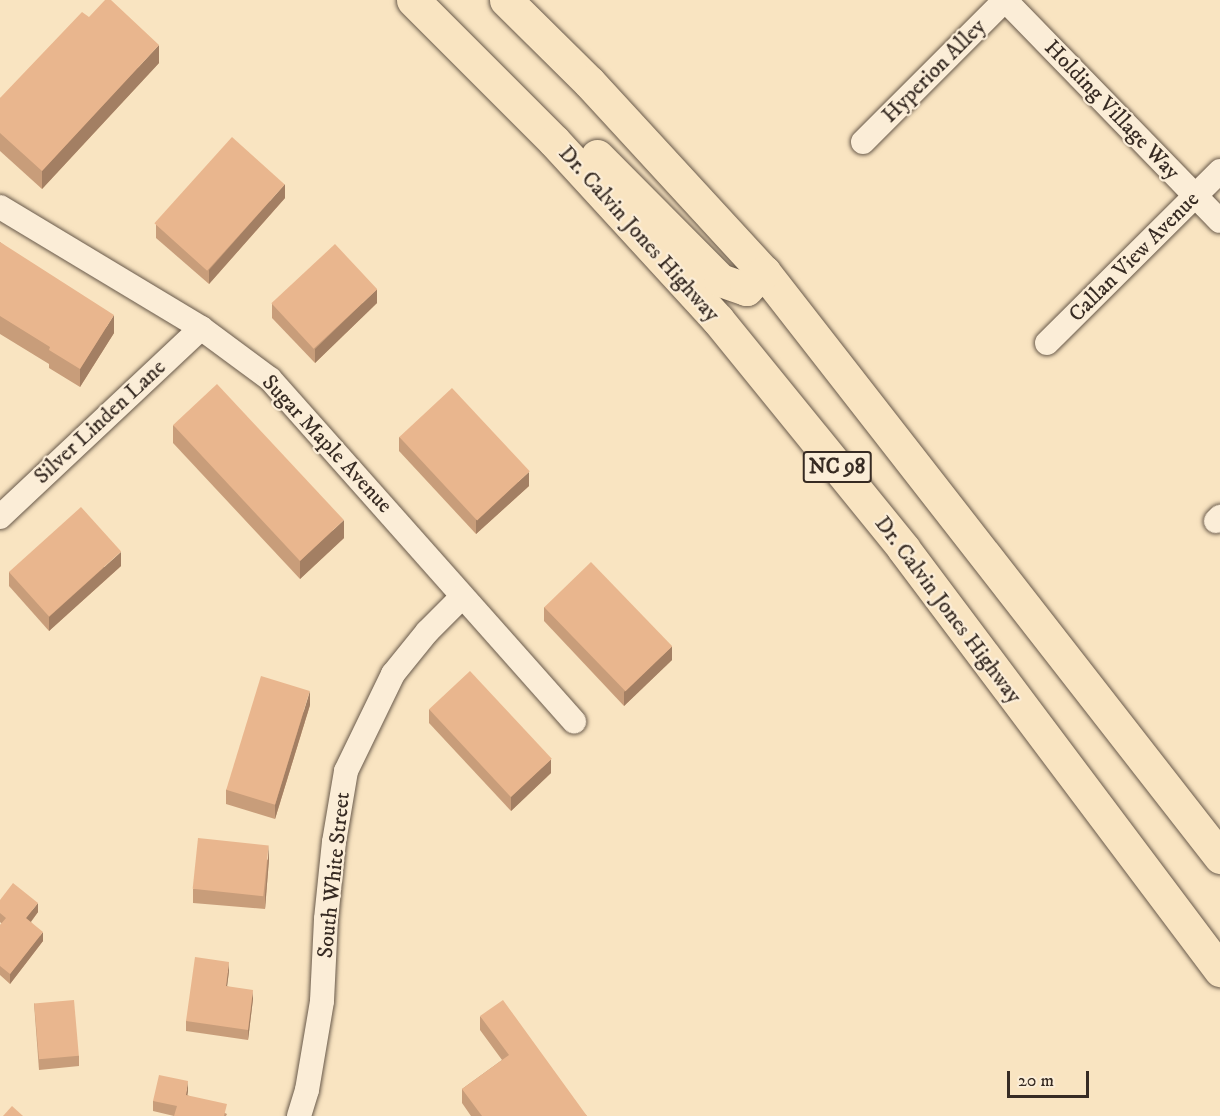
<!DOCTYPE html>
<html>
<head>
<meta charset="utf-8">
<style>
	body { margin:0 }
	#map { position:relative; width:1220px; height:1116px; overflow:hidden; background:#f9e4c1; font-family:"IM FELL DW Pica",serif }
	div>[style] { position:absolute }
	.roads { filter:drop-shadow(0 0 2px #68594a) drop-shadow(0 0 2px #68594a) }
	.minor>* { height:24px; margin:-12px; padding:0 12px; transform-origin:12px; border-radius:12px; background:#fbedd7 }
	.trunk>* { height:33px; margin:-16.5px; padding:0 16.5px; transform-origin:16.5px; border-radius:16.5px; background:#f9e4c1 }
	.wall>* { inset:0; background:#c89d7a }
	.shaded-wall>* { inset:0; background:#a37f63 }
	.building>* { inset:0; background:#e9b68e; transform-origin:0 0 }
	span { translate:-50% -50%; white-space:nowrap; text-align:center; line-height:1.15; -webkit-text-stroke:4.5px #fbedd7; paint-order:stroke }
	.shield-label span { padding:2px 4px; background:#fbedd7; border:2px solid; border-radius:4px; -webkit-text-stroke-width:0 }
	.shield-label { font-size:21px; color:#372b23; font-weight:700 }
	.street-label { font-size:22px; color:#372b23 }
	.scale { position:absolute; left:1007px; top:1071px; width:82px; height:27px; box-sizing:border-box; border:3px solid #372b23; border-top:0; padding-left:8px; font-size:18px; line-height:21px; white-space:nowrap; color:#372b23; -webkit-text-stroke:4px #fbedd7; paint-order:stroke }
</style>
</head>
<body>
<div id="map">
	<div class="roads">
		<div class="minor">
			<div style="left:1005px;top:0;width:308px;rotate:45.8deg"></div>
			<div style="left:863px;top:142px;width:201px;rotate:-45deg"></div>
			<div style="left:0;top:207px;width:235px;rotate:31deg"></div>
			<div style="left:201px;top:328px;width:86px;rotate:36.5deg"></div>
			<div style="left:270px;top:379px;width:458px;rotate:48.4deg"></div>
			<div style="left:1047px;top:343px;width:244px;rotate:-44.8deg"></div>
			<div style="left:0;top:517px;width:276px;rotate:-43.2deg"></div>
			<div style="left:1216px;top:521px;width:6px;rotate:-45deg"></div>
			<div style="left:299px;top:1116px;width:27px;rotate:-73deg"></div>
			<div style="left:307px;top:1090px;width:90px;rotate:-80.4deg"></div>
			<div style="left:322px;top:1001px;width:82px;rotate:-87.2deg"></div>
			<div style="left:326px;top:919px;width:77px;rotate:-84.1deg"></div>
			<div style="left:334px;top:842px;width:72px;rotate:-80.4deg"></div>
			<div style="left:346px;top:771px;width:108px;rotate:-64.1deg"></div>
			<div style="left:393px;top:674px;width:54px;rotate:-51deg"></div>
			<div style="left:427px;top:632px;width:49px;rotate:-45deg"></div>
		</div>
		<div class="trunk">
			<div style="left:413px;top:0;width:199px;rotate:45deg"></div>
			<div style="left:554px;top:141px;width:243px;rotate:47.5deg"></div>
			<div style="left:718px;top:320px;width:294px;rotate:50.9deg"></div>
			<div style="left:903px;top:548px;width:528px;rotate:53.09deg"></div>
			<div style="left:506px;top:0;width:117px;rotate:44.7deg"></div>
			<div style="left:589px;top:82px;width:258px;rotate:47.4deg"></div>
			<div style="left:764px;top:272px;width:742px;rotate:52.06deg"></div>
			<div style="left:597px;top:156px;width:175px;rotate:45.2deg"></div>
			<div style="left:720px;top:280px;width:28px;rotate:19deg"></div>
			<div style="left:746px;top:289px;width:25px;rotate:-43deg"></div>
		</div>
	</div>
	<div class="wall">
		<div style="clip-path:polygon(159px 63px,42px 189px,0 151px,0 98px)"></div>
		<div style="clip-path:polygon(285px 198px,209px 284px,156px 238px,156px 224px)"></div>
		<div style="clip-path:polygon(0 242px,114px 333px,80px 387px,49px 368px,49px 364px,0 334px)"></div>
		<div style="clip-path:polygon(377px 303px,315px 363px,272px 318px,272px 304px)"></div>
		<div style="clip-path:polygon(173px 425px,344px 538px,300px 579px,173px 443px)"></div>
		<div style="clip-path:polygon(399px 437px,529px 486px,476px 534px,399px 451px)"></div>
		<div style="clip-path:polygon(121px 566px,49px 631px,9px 586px,9px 572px)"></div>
		<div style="clip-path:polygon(544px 607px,672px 660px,624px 706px,544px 621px)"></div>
		<div style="clip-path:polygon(310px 705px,275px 819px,226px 804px,226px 790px)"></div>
		<div style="clip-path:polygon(429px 709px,551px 773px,511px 811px,429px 723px)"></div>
		<div style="clip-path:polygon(269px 859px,265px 909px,193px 903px,193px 889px)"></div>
		<div style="clip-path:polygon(0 900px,38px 912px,31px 922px,43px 941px,10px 984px,0 975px,0 925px,2px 924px,0 922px)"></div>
		<div style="clip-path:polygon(229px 971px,227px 986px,253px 999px,248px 1040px,186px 1031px,186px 1021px)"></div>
		<div style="clip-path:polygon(34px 1003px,79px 1056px,79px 1066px,39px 1070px)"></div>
		<div style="clip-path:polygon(480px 1016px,587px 1116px,471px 1116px,462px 1103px,462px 1089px,502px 1060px,480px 1030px)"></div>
		<div style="clip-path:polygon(188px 1091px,187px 1095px,227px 1114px,226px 1116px,174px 1116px,153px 1111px,153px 1101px)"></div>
	</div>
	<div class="shaded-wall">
		<div style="clip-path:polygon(159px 45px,159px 63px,42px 189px,42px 171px)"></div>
		<div style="clip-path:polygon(285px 184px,285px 198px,209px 284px,209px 270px)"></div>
		<div style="clip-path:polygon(377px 289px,377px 303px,315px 363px,315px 349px)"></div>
		<div style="clip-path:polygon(114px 315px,114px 333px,80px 387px,80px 369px)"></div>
		<div style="clip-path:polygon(529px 472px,529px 486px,476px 534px,476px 520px)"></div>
		<div style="clip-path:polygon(344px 520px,344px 538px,300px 579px,300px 561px)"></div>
		<div style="clip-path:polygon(121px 552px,121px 566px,49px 631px,49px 617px)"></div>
		<div style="clip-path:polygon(672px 646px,672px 660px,624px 706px,624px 692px)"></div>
		<div style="clip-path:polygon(310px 691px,310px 705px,275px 819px,275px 805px)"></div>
		<div style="clip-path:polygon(551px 759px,551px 773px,511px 811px,511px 797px)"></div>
		<div style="clip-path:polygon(269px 845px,269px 859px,265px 909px,265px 895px)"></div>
		<div style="clip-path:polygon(38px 903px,38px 912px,26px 928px,26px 918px)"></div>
		<div style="clip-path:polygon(43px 932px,43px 941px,10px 984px,10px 974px)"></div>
		<div style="clip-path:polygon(229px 962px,229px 971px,226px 995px,226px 986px)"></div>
		<div style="clip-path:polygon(253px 990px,253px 999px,248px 1040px,248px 1030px)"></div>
		<div style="clip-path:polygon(188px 1081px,188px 1091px,186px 1105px,186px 1095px)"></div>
	</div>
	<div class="building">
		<div style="clip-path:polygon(105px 0,111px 0,159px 45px,42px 171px,0 133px,0 98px,82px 12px,89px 17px)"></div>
		<div style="left:232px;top:137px;width:71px;height:116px;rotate:42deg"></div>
		<div style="clip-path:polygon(0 242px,114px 315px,80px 369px,49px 350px,50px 347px,0 316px)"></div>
		<div style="left:335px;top:244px;width:62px;height:87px;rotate:47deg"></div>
		<div style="left:217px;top:384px;width:186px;height:60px;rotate:47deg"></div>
		<div style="left:452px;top:388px;width:114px;height:72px;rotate:47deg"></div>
		<div style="left:81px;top:507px;width:60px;height:97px;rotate:48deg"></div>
		<div style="left:591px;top:562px;width:117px;height:65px;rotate:46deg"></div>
		<div style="left:470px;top:671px;width:120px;height:56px;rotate:47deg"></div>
		<div style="left:261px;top:676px;width:51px;height:119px;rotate:17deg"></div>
		<div style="left:198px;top:838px;width:71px;height:51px;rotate:6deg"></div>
		<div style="clip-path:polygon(13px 883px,38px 903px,26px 918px,43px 932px,10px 974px,0 966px,0 925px,6px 918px,0 913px,0 900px)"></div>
		<div style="clip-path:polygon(195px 957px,229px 962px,226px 986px,253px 990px,248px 1030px,186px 1021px)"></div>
		<div style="left:74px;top:1000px;width:56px;height:40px;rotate:85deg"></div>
		<div style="clip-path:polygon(503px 1000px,587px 1116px,482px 1116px,462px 1089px,509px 1055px,480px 1016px)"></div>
		<div style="clip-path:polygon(159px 1075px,188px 1081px,186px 1095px,227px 1104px,224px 1116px,174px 1116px,177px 1106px,153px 1101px)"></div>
		<div style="clip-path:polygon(12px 1106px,23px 1116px,3px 1116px)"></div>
	</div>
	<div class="shield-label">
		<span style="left:837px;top:467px">NC 98</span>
	</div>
	<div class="street-label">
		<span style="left:934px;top:71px;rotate:-45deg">Hyperion Alley</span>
		<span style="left:1112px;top:110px;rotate:46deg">Holding Village Way</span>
		<span style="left:639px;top:234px;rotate:48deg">Dr. Calvin Jones Highway</span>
		<span style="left:1134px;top:257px;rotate:-45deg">Callan View Avenue</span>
		<span style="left:100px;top:422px;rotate:-43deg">Silver Linden Lane</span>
		<span style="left:327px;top:444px;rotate:47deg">Sugar Maple Avenue</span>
		<span style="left:948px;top:610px;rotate:53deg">Dr. Calvin Jones Highway</span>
		<span style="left:334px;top:875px;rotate:-84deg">South White Street</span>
	</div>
	<div class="scale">20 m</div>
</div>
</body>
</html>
